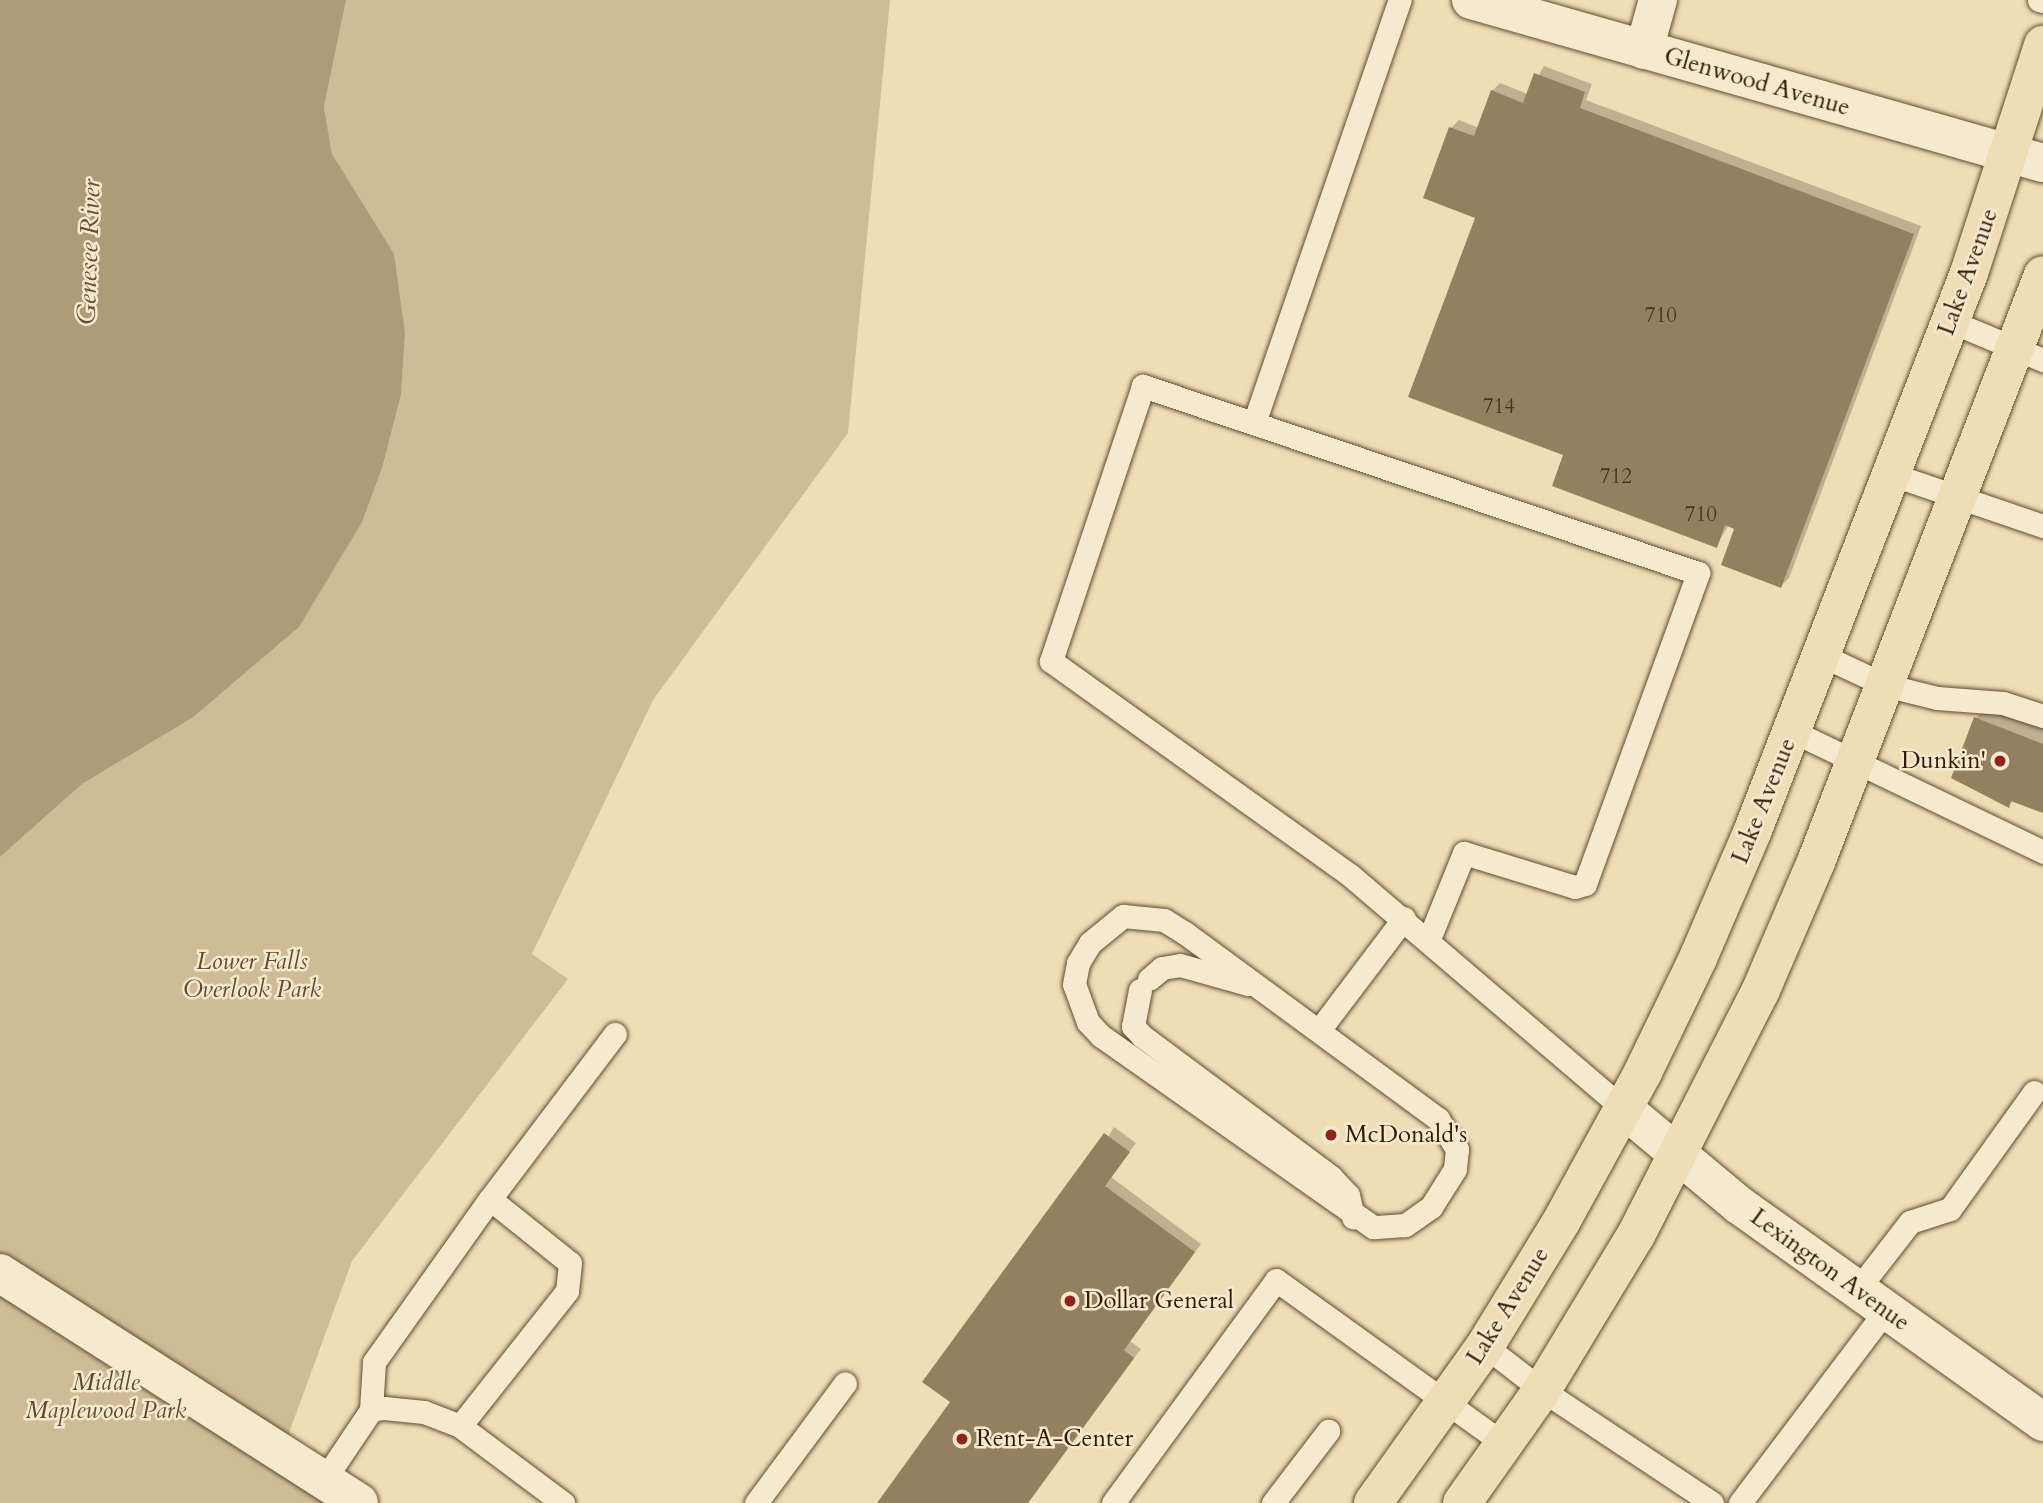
<!DOCTYPE html>
<html>
<head>
<meta charset="utf-8">
<style>
	body { margin:0 }
	#map { position:relative; width:2043px; height:1503px; overflow:hidden; background:#efddb6; font-family:Cardo,serif }
	div>[style] { position:absolute }
	.green>* { inset:0; background:#cfbc97 }
	.water>* { inset:0; background:#ae9b78 }
	.shadow>* { inset:0; background:#0003 }
	.building>* { inset:0; background:#94805f }
	.roads { filter:drop-shadow(0 0 2px #604c2e) drop-shadow(0 0 2px #604c2e) }
	.lane>* { height:23px; margin:-11.5px; padding:0 11.5px; transform-origin:11.5px; border-radius:11.5px; background:#f5e9d0 }
	.street>* { height:38px; margin:-19px; padding:0 19px; transform-origin:19px; border-radius:19px; background:#f5e9d0 }
	.secondary>* { height:38px; margin:-19px; padding:0 19px; transform-origin:19px; border-radius:19px; background:#f5e9d0 }
	.primary>* { height:38px; margin:-19px; padding:0 19px; transform-origin:19px; border-radius:19px; background:#efddb6 }
	.dots>* { width:19px; height:19px; translate:-50% -50%; box-sizing:border-box; border:4px solid #f5e9d0; border-radius:50% }
	span { translate:-50% -50%; white-space:nowrap; text-align:center; line-height:1.15; -webkit-text-stroke:5px #f5e9d0; paint-order:stroke }
	.number-label { font-size:21px; color:#4a3418 }
	.number-label span { -webkit-text-stroke-width:0 }
	.street-label { font-size:24px; color:#311b00 }
	.poi-label { font-size:24px; color:#311b00 }
	.right { translate:-100% -50%; text-align:right }
	.left { translate:0 -50%; text-align:left }
	.park-label { font-size:24px; color:#604b2d; font-style:italic }
	.water-label { font-size:26px; color:#634e30; font-style:italic }
</style>
</head>
<body>
<div id="map">
	<div class="green">
		<div style="clip-path:polygon(346px 0,890px 0,848px 433px,653px 700px,532px 954px,568px 979px,352px 1261px,282px 1452px,355px 1503px,0 1503px,0 857px,82px 784px,192px 718px,383px 465px,401px 395px,405px 333px,357px 197px,332px 154px,324px 107px)"></div>
	</div>
	<div class="water">
		<div style="clip-path:polygon(0 0,346px 0,324px 107px,332px 154px,394px 254px,405px 333px,401px 395px,383px 465px,362px 522px,299px 627px,192px 718px,82px 784px,0 857px)"></div>
	</div>
	<div class="shadow">
		<div style="clip-path:polygon(1544px 66px,1592px 84px,1586px 100px,1921px 226px,1789px 578px,1781px 586px,1737px 528px,1729px 525px,1716px 546px,1566px 454px,1478px 217px,1451px 128px,1459px 120px,1479px 128px,1492px 91px,1500px 83px,1528px 94px)"></div>
		<div style="clip-path:polygon(2001px 693px,2043px 709px,2043px 812px,2014px 800px,2008px 806px,1976px 718px)"></div>
		<div style="clip-path:polygon(1114px 1127px,1136px 1143px,1111px 1177px,1201px 1244px,1130px 1341px,1141px 1349px,1028px 1503px,879px 1503px,953px 1402px)"></div>
	</div>
	<div class="building">
		<div style="clip-path:polygon(1534px 73px,1585px 92px,1580px 108px,1914px 234px,1781px 588px,1721px 565px,1734px 529px,1725px 525px,1717px 548px,1552px 486px,1563px 455px,1408px 397px,1475px 218px,1423px 198px,1449px 127px,1474px 136px,1491px 90px,1523px 103px)"></div>
		<div style="clip-path:polygon(1974px 717px,2043px 744px,2043px 813px,2011px 801px,2009px 808px,1951px 778px)"></div>
		<div style="clip-path:polygon(1104px 1133px,1130px 1152px,1105px 1186px,1195px 1252px,1124px 1350px,1134px 1358px,1028px 1503px,877px 1503px,950px 1402px,922px 1382px)"></div>
	</div>
	<div class="roads">
		<div class="lane">
			<div style="left:2039px;top:0;width:4px;rotate:14deg"></div>
			<div style="left:1950px;top:321px;width:101px;rotate:22.8deg"></div>
			<div style="left:1254px;top:423px;width:447px;rotate:-71deg"></div>
			<div style="left:1891px;top:474px;width:161px;rotate:18.9deg"></div>
			<div style="left:1821px;top:655px;width:71px;rotate:25.1deg"></div>
			<div style="left:1885px;top:685px;width:54px;rotate:14deg"></div>
			<div style="left:1937px;top:698px;width:66px;rotate:4.3deg"></div>
			<div style="left:2003px;top:703px;width:42px;rotate:18deg"></div>
			<div style="left:1792px;top:731px;width:279px;rotate:25.7deg"></div>
			<div style="left:1123px;top:916px;width:41px;rotate:5.6deg"></div>
			<div style="left:1164px;top:920px;width:25px;rotate:32deg"></div>
			<div style="left:1185px;top:933px;width:314px;rotate:36.3deg"></div>
			<div style="left:1438px;top:1119px;width:36px;rotate:58deg"></div>
			<div style="left:1457px;top:1149px;width:20px;rotate:96deg"></div>
			<div style="left:1455px;top:1169px;width:45px;rotate:122.3deg"></div>
			<div style="left:1431px;top:1207px;width:32px;rotate:145deg"></div>
			<div style="left:1405px;top:1225px;width:32px;rotate:176deg"></div>
			<div style="left:1373px;top:1227px;width:332px;rotate:-144.9deg"></div>
			<div style="left:1101px;top:1036px;width:19px;rotate:-133deg"></div>
			<div style="left:1088px;top:1022px;width:40px;rotate:-110.2deg"></div>
			<div style="left:1074px;top:984px;width:21px;rotate:-79deg"></div>
			<div style="left:1078px;top:963px;width:23px;rotate:-59deg"></div>
			<div style="left:1090px;top:943px;width:43px;rotate:-39.3deg"></div>
			<div style="left:1429px;top:939px;width:93px;rotate:-67.9deg"></div>
			<div style="left:1464px;top:853px;width:116px;rotate:17deg"></div>
			<div style="left:1575px;top:887px;width:10px;rotate:-17deg"></div>
			<div style="left:1585px;top:884px;width:331px;rotate:-70deg"></div>
			<div style="left:1698px;top:573px;width:586px;rotate:-161.38deg"></div>
			<div style="left:1143px;top:386px;width:290px;rotate:108.5deg"></div>
			<div style="left:1051px;top:661px;width:369px;rotate:35.6deg"></div>
			<div style="left:1351px;top:876px;width:359px;rotate:40.5deg"></div>
			<div style="left:1149px;top:979px;width:17px;rotate:-40deg"></div>
			<div style="left:1162px;top:968px;width:18px;rotate:-9deg"></div>
			<div style="left:1180px;top:965px;width:71px;rotate:15.6deg"></div>
			<div style="left:1140px;top:990px;width:37px;rotate:101deg"></div>
			<div style="left:1133px;top:1026px;width:13px;rotate:48deg"></div>
			<div style="left:1142px;top:1036px;width:236px;rotate:36.7deg"></div>
			<div style="left:1331px;top:1177px;width:25px;rotate:47deg"></div>
			<div style="left:1348px;top:1195px;width:23px;rotate:77deg"></div>
			<div style="left:1320px;top:1029px;width:139px;rotate:-52.9deg"></div>
			<div style="left:490px;top:1199px;width:207px;rotate:-52.9deg"></div>
			<div style="left:1858px;top:1289px;width:85px;rotate:-52.2deg"></div>
			<div style="left:1910px;top:1222px;width:42px;rotate:-18deg"></div>
			<div style="left:1950px;top:1209px;width:144px;rotate:-54.3deg"></div>
			<div style="left:1485px;top:1346px;width:72px;rotate:37.7deg"></div>
			<div style="left:1542px;top:1390px;width:204px;rotate:33.6deg"></div>
			<div style="left:371px;top:1410px;width:48px;rotate:-86.4deg"></div>
			<div style="left:374px;top:1362px;width:200px;rotate:-54.6deg"></div>
			<div style="left:490px;top:1199px;width:102px;rotate:38.7deg"></div>
			<div style="left:570px;top:1263px;width:28px;rotate:96deg"></div>
			<div style="left:567px;top:1291px;width:172px;rotate:128.4deg"></div>
			<div style="left:324px;top:1480px;width:84px;rotate:-56.1deg"></div>
			<div style="left:371px;top:1410px;width:13px;rotate:-9deg"></div>
			<div style="left:384px;top:1408px;width:40px;rotate:5.7deg"></div>
			<div style="left:424px;top:1412px;width:39px;rotate:21deg"></div>
			<div style="left:460px;top:1426px;width:129px;rotate:36.8deg"></div>
			<div style="left:756px;top:1503px;width:149px;rotate:-53.4deg"></div>
			<div style="left:1113px;top:1503px;width:276px;rotate:-53.8deg"></div>
			<div style="left:1276px;top:1280px;width:281px;rotate:35.7deg"></div>
			<div style="left:1273px;top:1503px;width:91px;rotate:-52.6deg"></div>
			<div style="left:1740px;top:1503px;width:242px;rotate:-52.9deg"></div>
		</div>
		<div class="street">
			<div style="left:1471px;top:0;width:595px;rotate:15.91deg"></div>
			<div style="left:1644px;top:50px;width:52px;rotate:-74.4deg"></div>
		</div>
		<div class="secondary">
			<div style="left:1624px;top:1109px;width:150px;rotate:39.9deg"></div>
			<div style="left:1739px;top:1205px;width:374px;rotate:35.5deg"></div>
			<div style="left:0;top:1273px;width:426px;rotate:32.6deg"></div>
		</div>
		<div class="primary">
			<div style="left:1373px;top:1503px;width:193px;rotate:-54.5deg"></div>
			<div style="left:1485px;top:1346px;width:145px;rotate:-58.5deg"></div>
			<div style="left:1561px;top:1222px;width:171px;rotate:-61.3deg"></div>
			<div style="left:1643px;top:1072px;width:127px;rotate:-64.2deg"></div>
			<div style="left:1698px;top:958px;width:139px;rotate:-66.7deg"></div>
			<div style="left:1753px;top:830px;width:597px;rotate:-68.8deg"></div>
			<div style="left:1969px;top:273px;width:240px;rotate:-72deg"></div>
			<div style="left:1462px;top:1503px;width:138px;rotate:-54.7deg"></div>
			<div style="left:1542px;top:1390px;width:181px;rotate:-58.8deg"></div>
			<div style="left:1636px;top:1235px;width:273px;rotate:-63deg"></div>
			<div style="left:1760px;top:992px;width:142px;rotate:-66.7deg"></div>
			<div style="left:1816px;top:862px;width:629px;rotate:-68.86deg"></div>
		</div>
	</div>
	<div class="dots">
		<div style="left:2000px;top:761px;background:#8f2418"></div>
		<div style="left:1331px;top:1135px;background:#8f2418"></div>
		<div style="left:1070px;top:1301px;background:#8f2418"></div>
		<div style="left:962px;top:1439px;background:#8f2418"></div>
	</div>
	<div class="number-label">
		<span style="left:1661px;top:316px">710</span>
		<span style="left:1499px;top:407px">714</span>
		<span style="left:1616px;top:477px">712</span>
		<span style="left:1701px;top:515px">710</span>
	</div>
	<div class="street-label">
		<span style="left:1757px;top:82px;rotate:16deg">Glenwood Avenue</span>
		<span style="left:1968px;top:272px;rotate:-70deg">Lake Avenue</span>
		<span style="left:1764px;top:801px;rotate:-68deg">Lake Avenue</span>
		<span style="left:1830px;top:1270px;rotate:36deg">Lexington Avenue</span>
		<span style="left:1508px;top:1306px;rotate:-58deg">Lake Avenue</span>
	</div>
	<div class="poi-label">
		<span class="right" style="left:1986px;top:761px">Dunkin'</span>
		<span class="left" style="left:1345px;top:1135px">McDonald's</span>
		<span class="left" style="left:1084px;top:1301px">Dollar General</span>
		<span class="left" style="left:976px;top:1439px">Rent-A-Center</span>
	</div>
	<div class="park-label">
		<span style="left:252px;top:976px">Lower Falls<br>Overlook Park</span>
		<span style="left:106px;top:1397px">Middle<br>Maplewood Park</span>
	</div>
	<div class="water-label">
		<span style="left:89px;top:252px;rotate:-88deg">Genesee River</span>
	</div>
</div>
</body>
</html>
